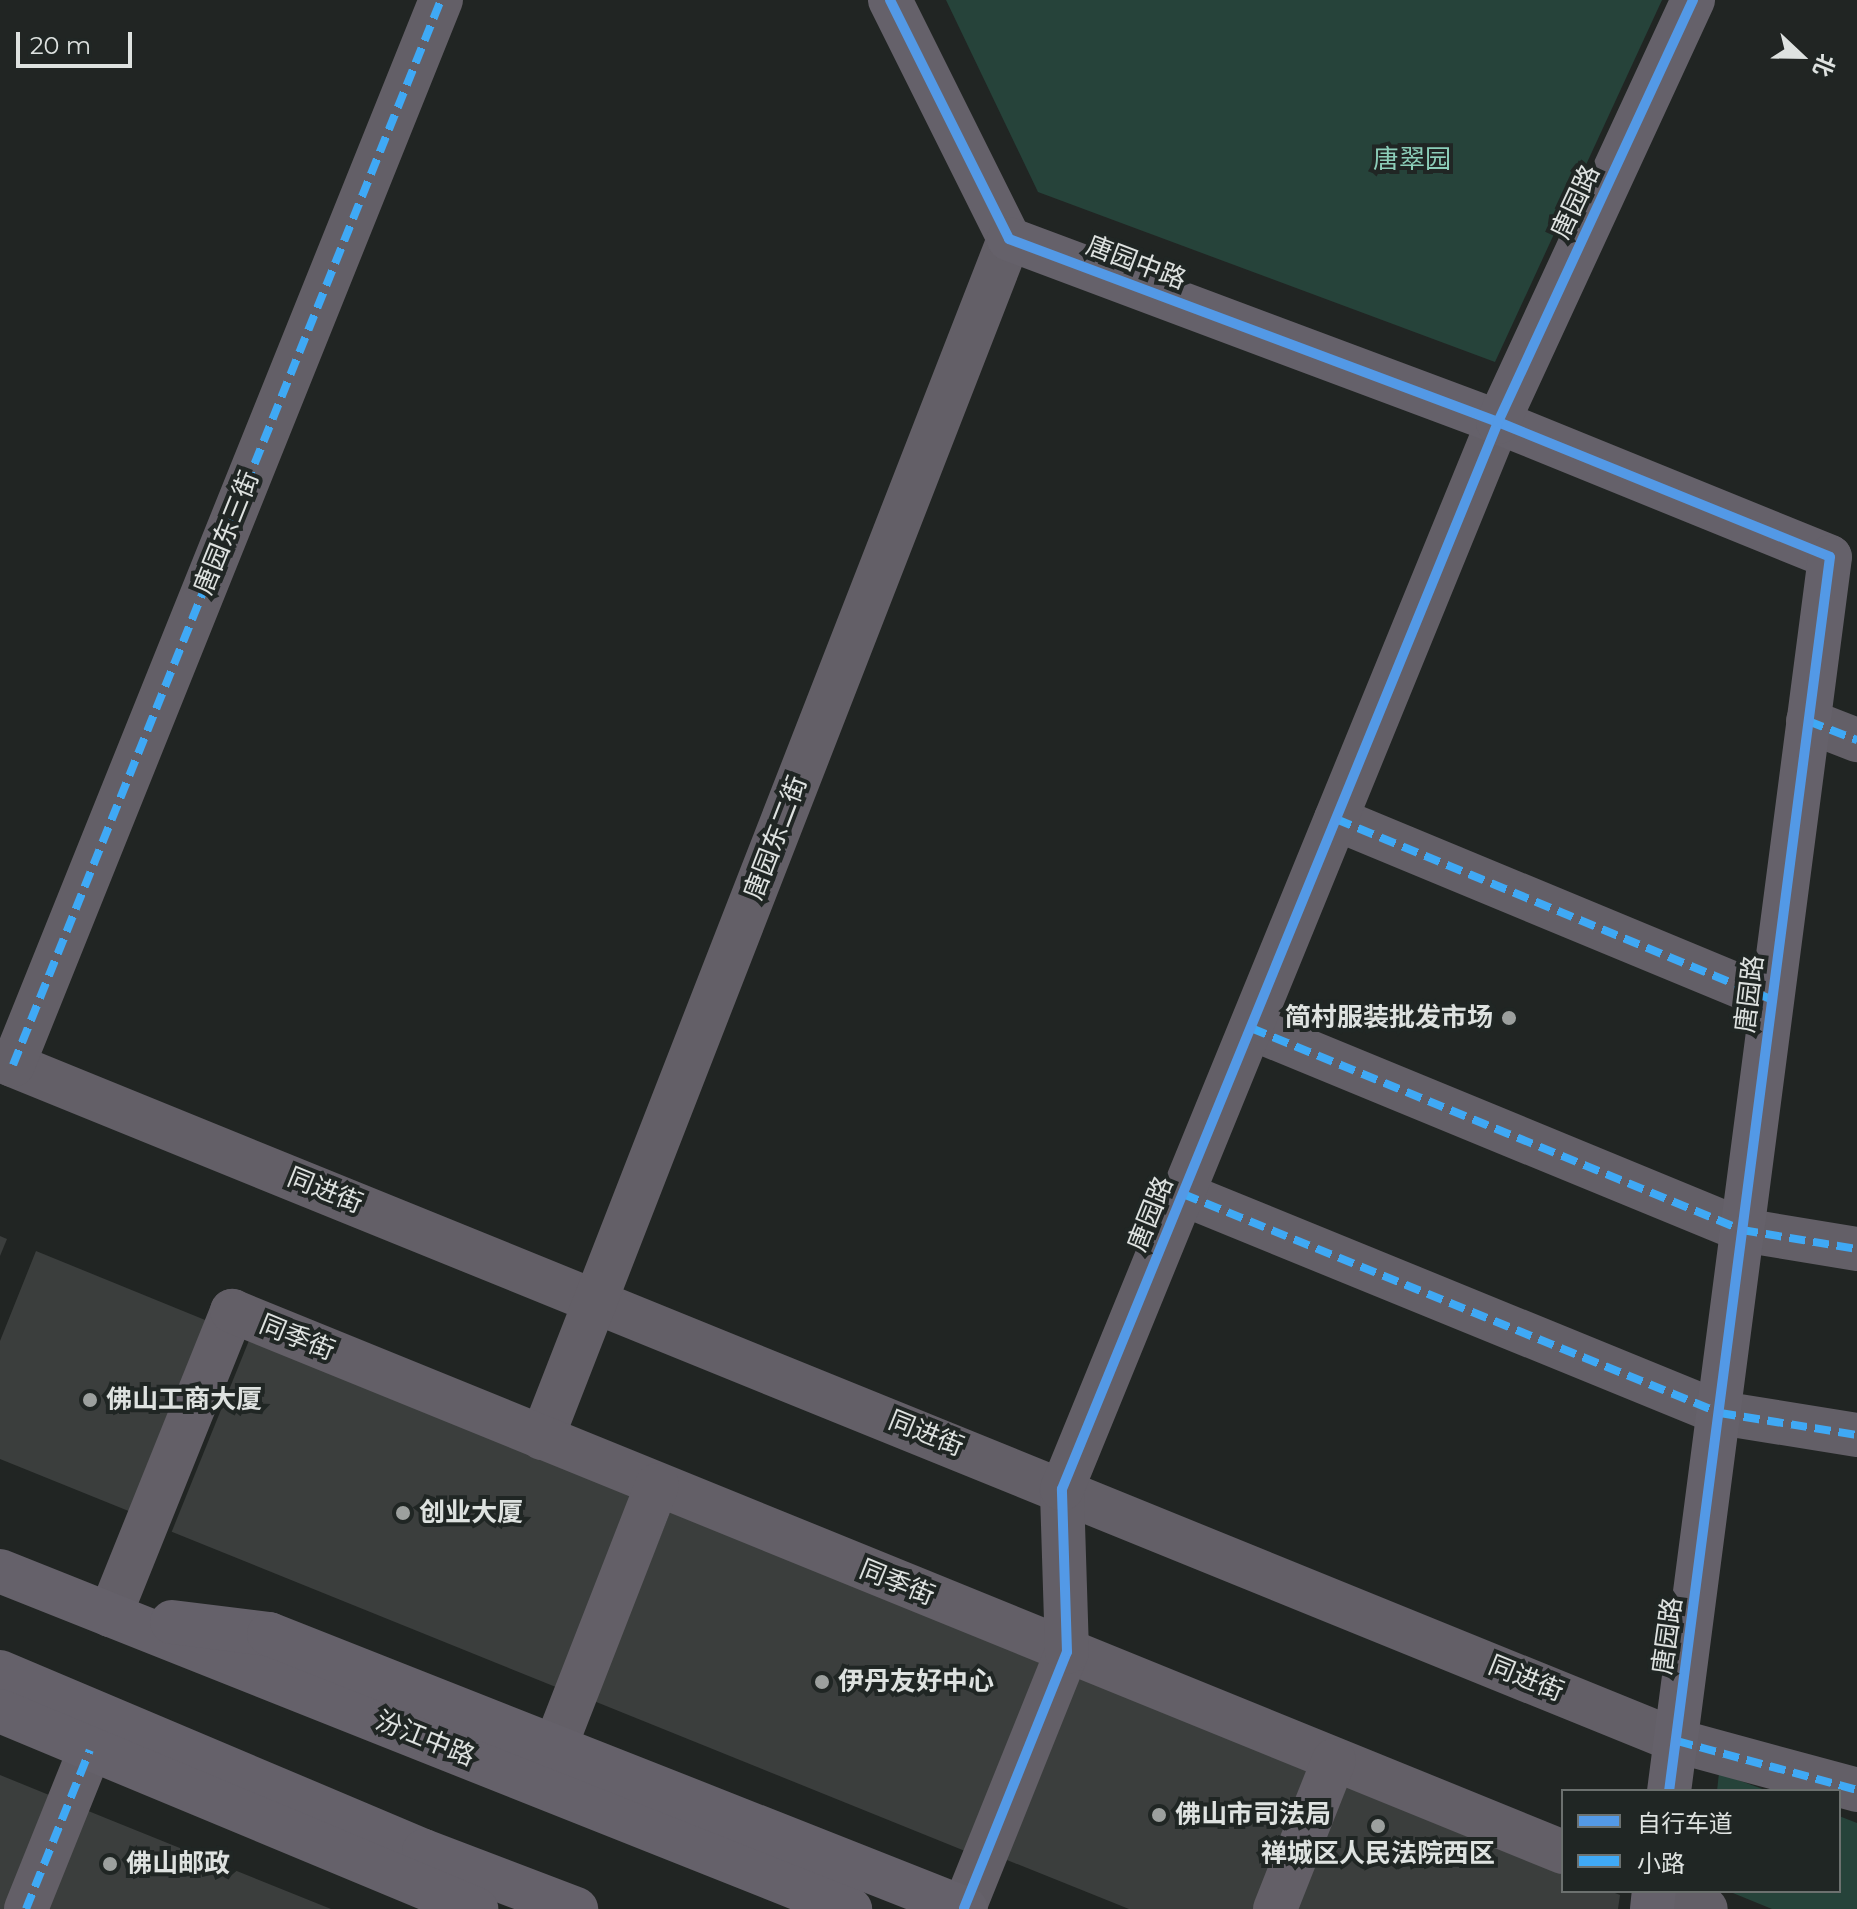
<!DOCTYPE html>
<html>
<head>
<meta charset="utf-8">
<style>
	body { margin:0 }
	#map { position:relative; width:1857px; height:1909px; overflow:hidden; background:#212523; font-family:Montserrat,"Noto Sans SC",sans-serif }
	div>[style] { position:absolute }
	.green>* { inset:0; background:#26433a }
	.building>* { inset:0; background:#3b3e3d; transform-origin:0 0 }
	.street>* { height:44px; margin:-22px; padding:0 22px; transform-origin:22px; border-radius:22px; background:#635f67 }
	.secondary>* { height:44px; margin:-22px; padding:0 22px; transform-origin:22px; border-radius:22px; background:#65616a }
	.quiet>* { height:8px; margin-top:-4px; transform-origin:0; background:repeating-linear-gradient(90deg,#3fa9f5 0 16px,transparent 0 24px) }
	.cycleway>* { height:10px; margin:-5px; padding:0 5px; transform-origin:5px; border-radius:5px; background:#5399e6 }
	.dots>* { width:22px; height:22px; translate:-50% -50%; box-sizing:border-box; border:4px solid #202624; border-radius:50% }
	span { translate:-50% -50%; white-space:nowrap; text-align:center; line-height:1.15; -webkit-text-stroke:8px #202624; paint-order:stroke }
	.park-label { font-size:26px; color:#8cceb9 }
	.street-label { font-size:26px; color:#dee2e0 }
	.poi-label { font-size:26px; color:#dee2e0; font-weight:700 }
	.right { translate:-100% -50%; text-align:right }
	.left { translate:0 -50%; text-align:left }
	.legend { position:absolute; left:1561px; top:1789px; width:280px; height:104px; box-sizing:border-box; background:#202624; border:2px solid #6c716f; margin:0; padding:10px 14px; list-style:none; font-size:24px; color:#dee2e0 }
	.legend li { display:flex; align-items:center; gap:16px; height:40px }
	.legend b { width:40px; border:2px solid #6c716f }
	.north { position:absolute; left:1761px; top:16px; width:80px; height:80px; -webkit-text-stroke:6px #202624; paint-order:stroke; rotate:112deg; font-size:22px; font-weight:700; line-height:32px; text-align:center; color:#dee2e0 }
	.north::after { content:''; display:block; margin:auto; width:28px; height:36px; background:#dee2e0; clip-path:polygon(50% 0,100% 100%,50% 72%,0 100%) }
	.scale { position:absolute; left:16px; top:32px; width:116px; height:36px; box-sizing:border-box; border:4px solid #dee2e0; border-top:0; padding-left:10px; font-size:24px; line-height:28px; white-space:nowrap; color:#dee2e0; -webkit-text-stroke:6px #202624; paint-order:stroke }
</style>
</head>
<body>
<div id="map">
	<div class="green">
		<div style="clip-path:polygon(946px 0,1662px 0,1495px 362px,1038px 192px)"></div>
		<div style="clip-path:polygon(1719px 1773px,1768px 1791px,1717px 1791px)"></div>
		<div style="clip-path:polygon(1839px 1816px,1857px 1823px,1857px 1909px,1772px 1909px,1728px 1891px,1839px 1891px)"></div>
	</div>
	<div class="building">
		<div style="clip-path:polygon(0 1236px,7px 1239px,0 1256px)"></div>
		<div style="clip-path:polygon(36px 1251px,210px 1322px,136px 1514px,0 1459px,0 1341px)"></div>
		<div style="left:250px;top:1338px;width:417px;height:209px;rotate:22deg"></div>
		<div style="left:671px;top:1510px;width:407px;height:206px;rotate:22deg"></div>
		<div style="clip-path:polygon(1075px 1675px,1316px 1773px,1260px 1909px,1129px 1909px,1002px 1858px)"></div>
		<div style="clip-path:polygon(0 1775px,108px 1819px,331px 1909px,0 1909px)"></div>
		<div style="clip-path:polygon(1329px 1779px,1563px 1872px,1563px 1891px,1610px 1891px,1620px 1895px,1618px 1909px,1279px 1909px)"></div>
	</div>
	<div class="street">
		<div style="left:1808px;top:721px;width:53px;rotate:21.2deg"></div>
		<div style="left:1336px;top:819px;width:471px;rotate:22.5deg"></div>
		<div style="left:1251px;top:1028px;width:531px;rotate:22.36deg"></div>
		<div style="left:1742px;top:1230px;width:117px;rotate:9.4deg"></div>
		<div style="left:0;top:1060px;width:1810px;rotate:22.1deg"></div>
		<div style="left:1677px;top:1741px;width:187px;rotate:15.2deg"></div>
		<div style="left:13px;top:1065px;width:1148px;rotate:-68.11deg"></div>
		<div style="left:1183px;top:1194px;width:580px;rotate:22.19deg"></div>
		<div style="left:1720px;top:1413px;width:139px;rotate:9.1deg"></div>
		<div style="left:542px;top:1438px;width:1287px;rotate:-68.72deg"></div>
		<div style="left:110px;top:1615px;width:328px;rotate:-68.1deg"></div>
		<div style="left:232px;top:1311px;width:1437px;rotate:22.12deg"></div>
		<div style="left:555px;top:1747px;width:281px;rotate:-68.7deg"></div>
		<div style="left:1659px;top:1891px;width:50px;rotate:21deg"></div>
		<div style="left:964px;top:1908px;width:276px;rotate:-68.1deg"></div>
		<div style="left:1067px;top:1652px;width:163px;rotate:-91.8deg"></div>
		<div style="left:1062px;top:1489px;width:1153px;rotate:-67.77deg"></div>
		<div style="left:26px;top:1909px;width:171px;rotate:-68.1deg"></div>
		<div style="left:1275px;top:1909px;width:160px;rotate:-68.4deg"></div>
	</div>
	<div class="secondary">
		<div style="left:890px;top:0;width:267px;rotate:63.5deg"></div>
		<div style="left:1009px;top:239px;width:522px;rotate:20.52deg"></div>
		<div style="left:1498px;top:422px;width:358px;rotate:22.1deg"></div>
		<div style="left:1830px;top:557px;width:1244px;rotate:97.43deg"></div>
		<div style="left:1498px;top:422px;width:465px;rotate:-65.2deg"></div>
		<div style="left:0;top:1571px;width:915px;rotate:21.69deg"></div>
		<div style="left:172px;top:1622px;width:98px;rotate:7.1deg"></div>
		<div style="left:269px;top:1634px;width:749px;rotate:21.53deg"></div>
		<div style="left:0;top:1672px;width:460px;rotate:22.9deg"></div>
		<div style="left:424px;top:1851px;width:163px;rotate:20.9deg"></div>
		<div style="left:0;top:1711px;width:516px;rotate:22.59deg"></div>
		<div style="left:1652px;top:1909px;width:18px;rotate:-84deg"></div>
	</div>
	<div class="quiet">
		<div style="left:1808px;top:721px;width:53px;rotate:21.2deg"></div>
		<div style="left:1336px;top:819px;width:471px;rotate:22.5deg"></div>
		<div style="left:1251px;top:1028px;width:531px;rotate:22.36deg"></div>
		<div style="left:1742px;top:1230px;width:117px;rotate:9.4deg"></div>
		<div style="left:13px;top:1065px;width:1148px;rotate:-68.11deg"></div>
		<div style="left:1183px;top:1194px;width:580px;rotate:22.19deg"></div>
		<div style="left:1720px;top:1413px;width:139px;rotate:9.1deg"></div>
		<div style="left:1677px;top:1741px;width:187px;rotate:15.2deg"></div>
		<div style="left:26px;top:1909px;width:171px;rotate:-68.1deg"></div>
	</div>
	<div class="cycleway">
		<div style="left:890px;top:0;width:267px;rotate:63.5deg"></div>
		<div style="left:1009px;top:239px;width:522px;rotate:20.52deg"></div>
		<div style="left:1498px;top:422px;width:358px;rotate:22.1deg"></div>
		<div style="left:1830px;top:557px;width:1244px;rotate:97.43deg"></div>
		<div style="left:964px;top:1908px;width:276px;rotate:-68.1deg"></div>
		<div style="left:1067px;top:1652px;width:163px;rotate:-91.8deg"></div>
		<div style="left:1062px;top:1489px;width:1153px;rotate:-67.77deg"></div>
		<div style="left:1498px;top:422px;width:465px;rotate:-65.2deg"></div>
	</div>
	<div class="dots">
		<div style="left:1509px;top:1018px;background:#9ca09e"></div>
		<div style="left:90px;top:1400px;background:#9ca09e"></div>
		<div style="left:403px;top:1513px;background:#9ca09e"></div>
		<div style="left:822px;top:1682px;background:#9ca09e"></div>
		<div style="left:1159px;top:1815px;background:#9ca09e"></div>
		<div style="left:1378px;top:1826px;background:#9ca09e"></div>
		<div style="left:110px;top:1864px;background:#9ca09e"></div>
	</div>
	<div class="park-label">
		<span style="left:1412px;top:160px">唐翠园</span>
	</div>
	<div class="street-label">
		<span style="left:1576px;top:202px;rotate:-65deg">唐园路</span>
		<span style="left:1136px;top:263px;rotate:21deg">唐园中路</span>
		<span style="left:227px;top:533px;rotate:-68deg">唐园东三街</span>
		<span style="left:776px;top:838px;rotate:-69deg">唐园东二街</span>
		<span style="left:1750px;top:994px;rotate:-83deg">唐园路</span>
		<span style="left:325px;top:1191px;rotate:22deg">同进街</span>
		<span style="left:1151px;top:1214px;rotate:-68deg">唐园路</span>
		<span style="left:297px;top:1338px;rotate:22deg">同季街</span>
		<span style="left:926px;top:1434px;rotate:22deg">同进街</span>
		<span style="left:897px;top:1583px;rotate:22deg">同季街</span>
		<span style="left:1668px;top:1636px;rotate:-82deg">唐园路</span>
		<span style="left:1526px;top:1679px;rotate:22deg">同进街</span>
		<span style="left:425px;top:1739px;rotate:22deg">汾江中路</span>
	</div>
	<div class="poi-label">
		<span class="right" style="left:1493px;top:1018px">简村服装批发市场</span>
		<span class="left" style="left:106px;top:1400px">佛山工商大厦</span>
		<span class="left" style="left:419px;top:1513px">创业大厦</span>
		<span class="left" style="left:838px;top:1682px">伊丹友好中心</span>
		<span class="left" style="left:1175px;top:1815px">佛山市司法局</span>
		<span style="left:1378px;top:1854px">禅城区人民法院西区</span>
		<span class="left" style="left:126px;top:1864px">佛山邮政</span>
	</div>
	<ul class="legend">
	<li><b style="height:10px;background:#5399e6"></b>自行车道</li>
	<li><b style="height:10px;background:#3fa9f5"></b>小路</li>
	</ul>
	<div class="north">北</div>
	<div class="scale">20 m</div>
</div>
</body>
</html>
